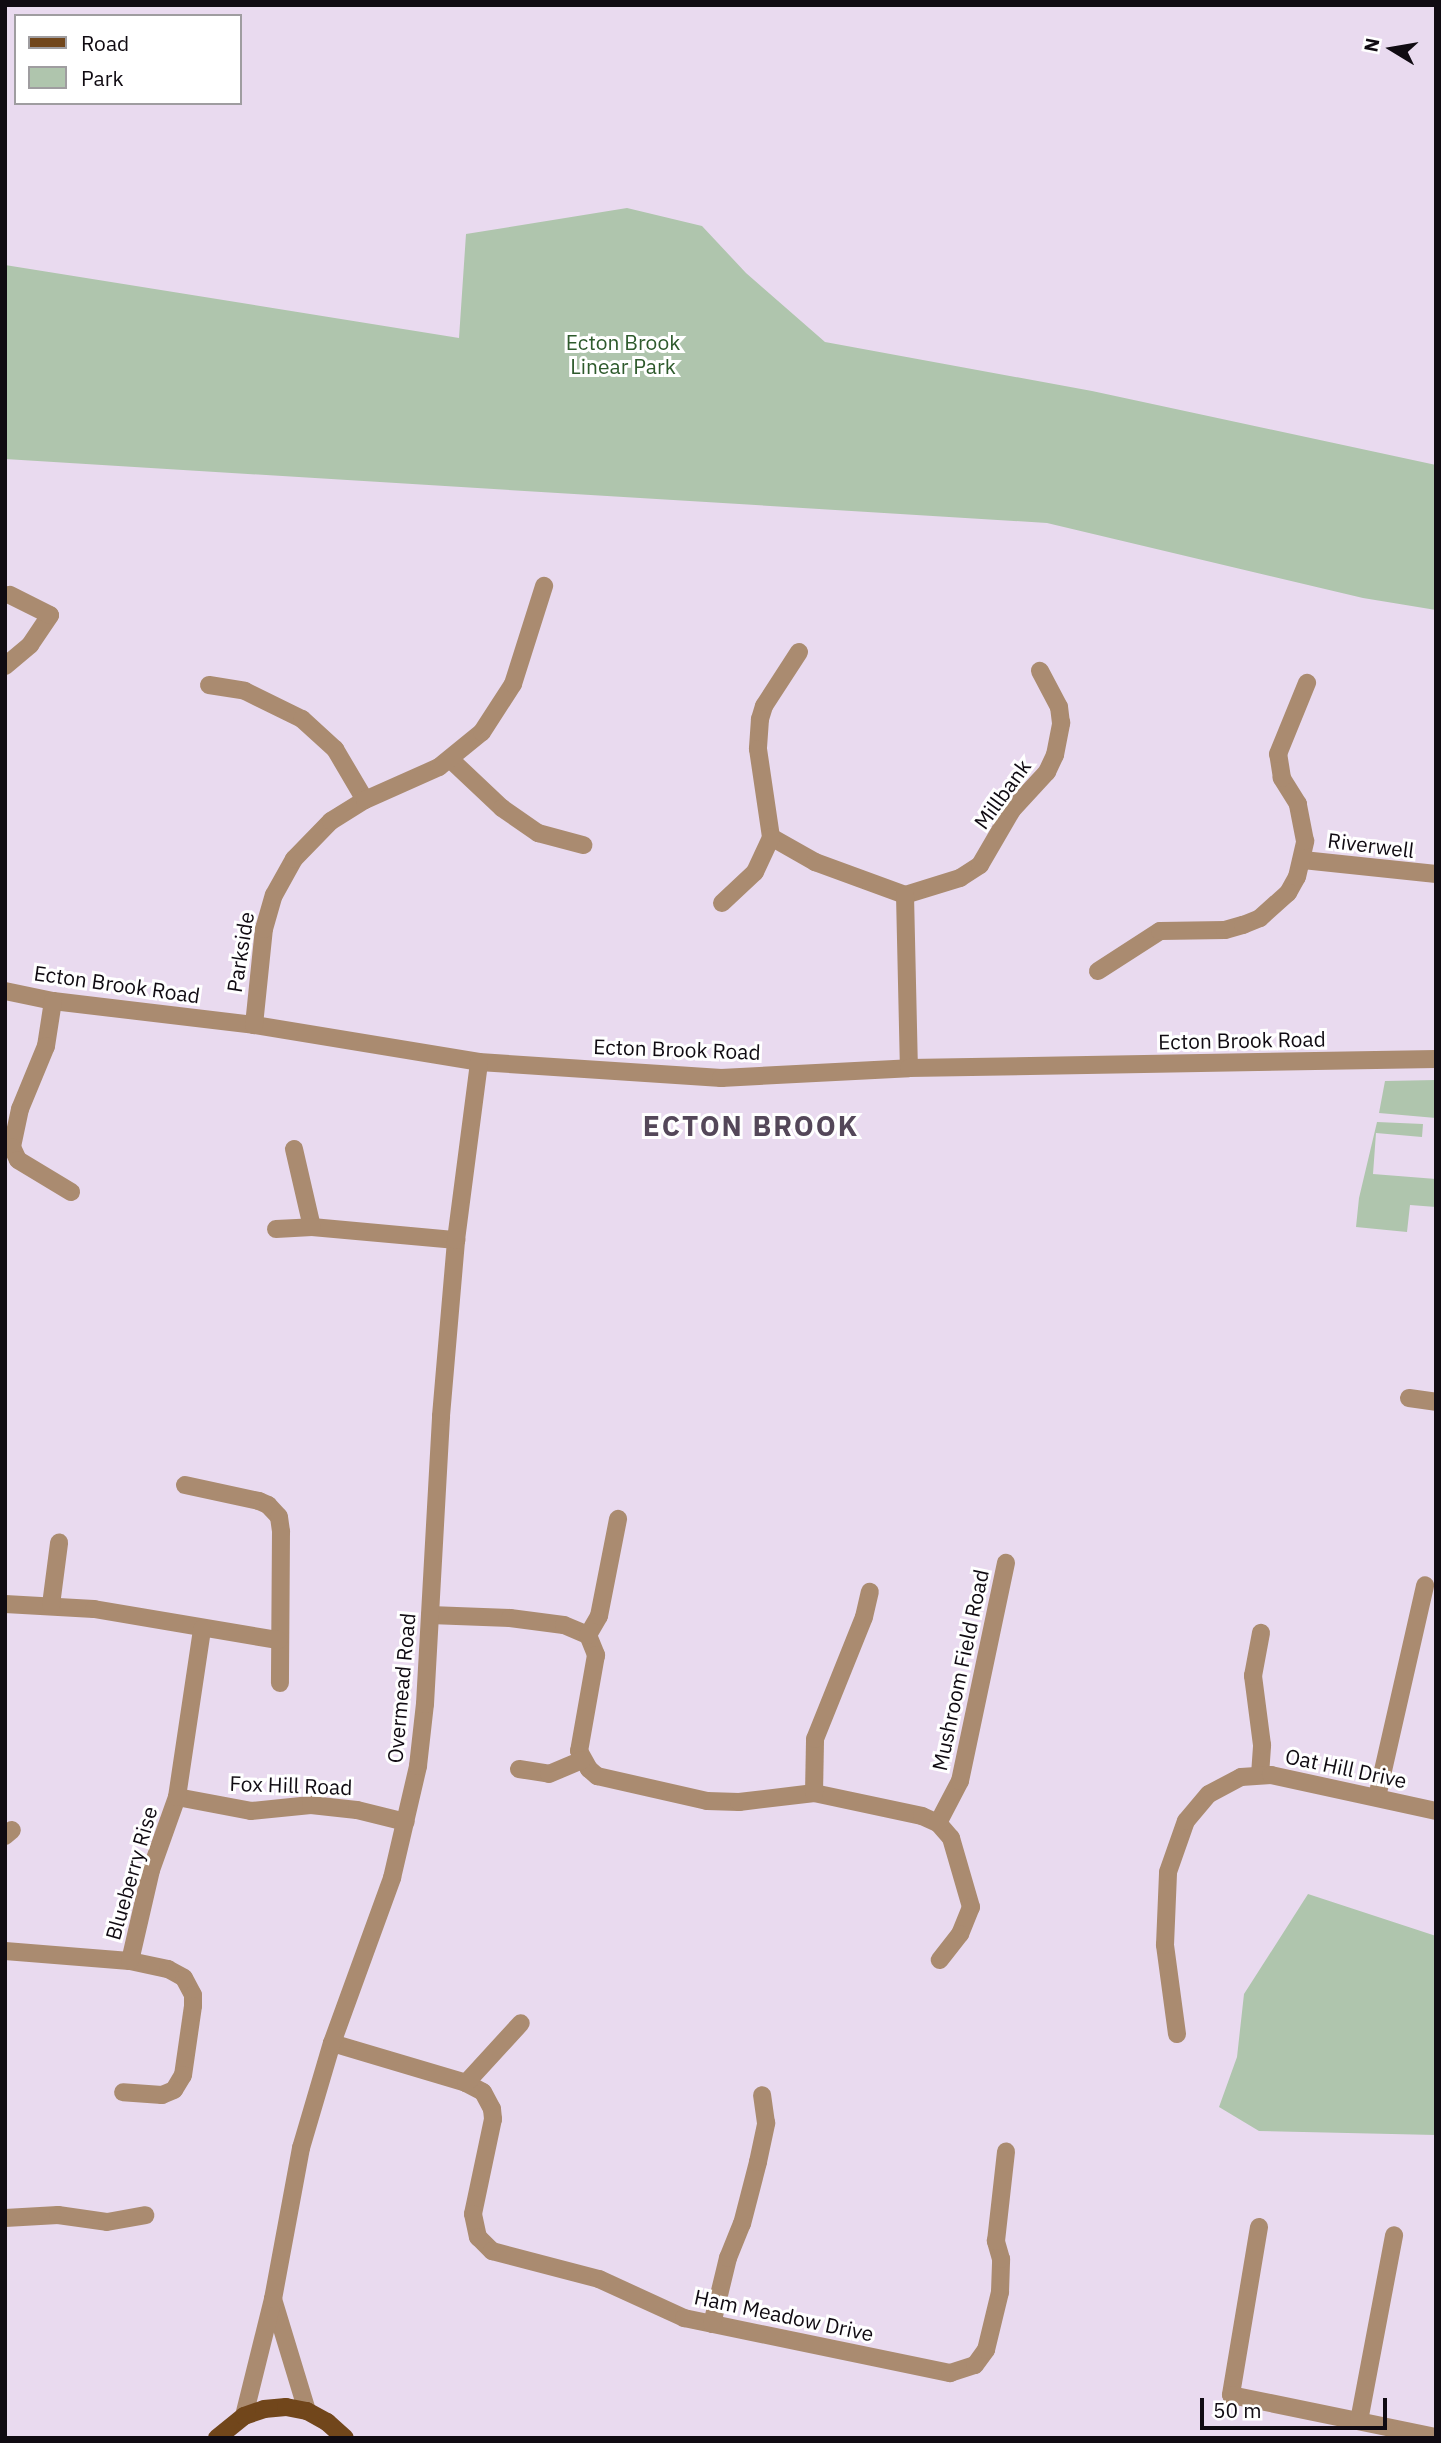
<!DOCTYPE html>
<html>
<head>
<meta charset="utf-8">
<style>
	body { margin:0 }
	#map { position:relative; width:1441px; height:2443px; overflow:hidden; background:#e9daef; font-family:"IBM Plex Sans",sans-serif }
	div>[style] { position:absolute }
	.green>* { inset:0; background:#afc5ad }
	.street>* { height:18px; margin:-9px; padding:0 9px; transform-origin:9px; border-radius:9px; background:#aa8b70 }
	.primary>* { height:18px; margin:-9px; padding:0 9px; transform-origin:9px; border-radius:9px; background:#71461b }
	span { translate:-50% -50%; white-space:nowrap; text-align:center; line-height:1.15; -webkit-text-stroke:6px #fff; paint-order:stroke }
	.park-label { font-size:21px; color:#2e5a2c }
	.street-label { font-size:21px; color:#100b12 }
	.district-label { font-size:28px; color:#544759; font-weight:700; letter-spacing:2px }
	.frame { position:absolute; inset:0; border:7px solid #100b12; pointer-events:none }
	.legend { position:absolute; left:14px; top:14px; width:228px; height:91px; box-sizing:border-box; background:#fff; border:2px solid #9f9da0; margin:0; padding:9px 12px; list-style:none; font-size:21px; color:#100b12 }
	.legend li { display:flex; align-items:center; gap:14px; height:35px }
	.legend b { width:35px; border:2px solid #9f9da0 }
	.north { position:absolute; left:1357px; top:14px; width:70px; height:70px; -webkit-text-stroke:5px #fff; paint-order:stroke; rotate:281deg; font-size:19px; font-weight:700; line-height:28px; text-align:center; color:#100b12 }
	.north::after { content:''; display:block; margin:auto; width:24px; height:32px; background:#100b12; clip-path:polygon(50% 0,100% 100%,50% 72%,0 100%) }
	.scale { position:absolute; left:1200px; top:2398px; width:187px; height:32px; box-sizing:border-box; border:4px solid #100b12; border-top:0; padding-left:9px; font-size:21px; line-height:24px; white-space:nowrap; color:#100b12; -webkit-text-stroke:5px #fff; paint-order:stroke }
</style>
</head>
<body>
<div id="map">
	<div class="green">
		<div style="clip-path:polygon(627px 208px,702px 226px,746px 273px,825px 342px,1092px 391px,1436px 465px,1436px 610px,1363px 598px,1047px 523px,5px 459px,5px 265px,459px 338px,466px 234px)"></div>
		<div style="clip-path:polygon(1436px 1080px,1436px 1118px,1379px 1113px,1385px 1081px)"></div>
		<div style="clip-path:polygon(1377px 1122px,1423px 1124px,1422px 1137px,1376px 1133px,1373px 1174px,1436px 1179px,1436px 1207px,1410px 1205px,1407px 1232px,1356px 1227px,1359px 1198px)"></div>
		<div style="clip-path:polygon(1308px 1894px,1436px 1936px,1436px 2135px,1259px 2131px,1219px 2107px,1237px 2057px,1244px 1994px)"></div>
	</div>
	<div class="street">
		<div style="left:799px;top:652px;width:64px;rotate:122.9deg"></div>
		<div style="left:764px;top:706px;width:14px;rotate:107deg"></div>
		<div style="left:760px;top:719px;width:30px;rotate:94deg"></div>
		<div style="left:758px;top:749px;width:89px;rotate:81.6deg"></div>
		<div style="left:771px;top:837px;width:51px;rotate:29.6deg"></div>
		<div style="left:815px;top:862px;width:96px;rotate:20.1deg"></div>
		<div style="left:905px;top:895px;width:58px;rotate:-17.2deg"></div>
		<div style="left:960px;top:878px;width:24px;rotate:-33deg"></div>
		<div style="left:980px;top:865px;width:64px;rotate:-59.8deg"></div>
		<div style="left:1012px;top:810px;width:52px;rotate:-47.4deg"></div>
		<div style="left:1047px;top:772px;width:19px;rotate:-65deg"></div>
		<div style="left:1055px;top:755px;width:33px;rotate:-79deg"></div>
		<div style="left:1061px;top:723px;width:16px;rotate:-97deg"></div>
		<div style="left:1059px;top:707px;width:41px;rotate:-117.8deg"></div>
		<div style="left:5px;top:666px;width:33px;rotate:-40deg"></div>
		<div style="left:30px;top:645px;width:36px;rotate:-56deg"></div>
		<div style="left:50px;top:615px;width:45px;rotate:-153.4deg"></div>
		<div style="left:209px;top:685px;width:36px;rotate:9deg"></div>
		<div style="left:245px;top:691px;width:64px;rotate:26.2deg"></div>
		<div style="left:302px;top:719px;width:45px;rotate:42.3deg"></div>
		<div style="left:335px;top:749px;width:59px;rotate:59.5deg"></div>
		<div style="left:451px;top:760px;width:70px;rotate:43.3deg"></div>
		<div style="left:502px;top:808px;width:44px;rotate:34.8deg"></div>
		<div style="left:538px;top:833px;width:47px;rotate:14.9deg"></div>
		<div style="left:1303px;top:860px;width:134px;rotate:6deg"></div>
		<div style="left:905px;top:895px;width:173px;rotate:88.7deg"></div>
		<div style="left:722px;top:903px;width:45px;rotate:-43.2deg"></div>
		<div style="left:755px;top:872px;width:38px;rotate:-65deg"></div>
		<div style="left:1098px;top:971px;width:74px;rotate:-32.8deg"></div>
		<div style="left:1160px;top:931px;width:65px;rotate:-0.9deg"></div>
		<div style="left:1225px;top:930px;width:19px;rotate:-16deg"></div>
		<div style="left:1243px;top:925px;width:18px;rotate:-22deg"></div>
		<div style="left:1260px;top:918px;width:38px;rotate:-42deg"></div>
		<div style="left:1288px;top:893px;width:18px;rotate:-61deg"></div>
		<div style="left:1297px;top:877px;width:37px;rotate:-77deg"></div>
		<div style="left:1305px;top:841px;width:38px;rotate:-101deg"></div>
		<div style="left:1298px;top:804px;width:31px;rotate:-122deg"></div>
		<div style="left:1282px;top:778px;width:24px;rotate:-99deg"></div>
		<div style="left:1278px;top:754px;width:77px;rotate:-67.8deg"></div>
		<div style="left:5px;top:991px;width:49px;rotate:11.8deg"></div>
		<div style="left:53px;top:1001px;width:202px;rotate:6.8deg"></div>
		<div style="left:254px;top:1025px;width:228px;rotate:9.3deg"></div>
		<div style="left:479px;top:1062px;width:243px;rotate:3.8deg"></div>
		<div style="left:721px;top:1078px;width:188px;rotate:-3deg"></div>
		<div style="left:909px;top:1068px;width:527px;rotate:-0.98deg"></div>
		<div style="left:53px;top:1001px;width:46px;rotate:98.8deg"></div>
		<div style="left:46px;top:1046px;width:68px;rotate:112.4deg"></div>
		<div style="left:20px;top:1109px;width:39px;rotate:102deg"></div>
		<div style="left:12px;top:1147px;width:14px;rotate:65deg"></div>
		<div style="left:18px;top:1160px;width:62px;rotate:31.1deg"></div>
		<div style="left:254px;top:1025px;width:97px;rotate:-84.1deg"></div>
		<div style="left:264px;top:929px;width:35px;rotate:-74deg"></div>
		<div style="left:274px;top:895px;width:41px;rotate:-60.9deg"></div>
		<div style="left:294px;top:859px;width:53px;rotate:-45.8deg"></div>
		<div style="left:331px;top:821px;width:40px;rotate:-32deg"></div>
		<div style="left:365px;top:800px;width:81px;rotate:-24deg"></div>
		<div style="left:439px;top:767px;width:55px;rotate:-39.1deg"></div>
		<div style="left:482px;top:732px;width:57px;rotate:-57.1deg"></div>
		<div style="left:513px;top:684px;width:103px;rotate:-72.4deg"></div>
		<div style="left:294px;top:1149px;width:80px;rotate:77deg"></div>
		<div style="left:312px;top:1227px;width:145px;rotate:5.2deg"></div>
		<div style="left:276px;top:1229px;width:36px;rotate:-3deg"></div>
		<div style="left:1409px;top:1398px;width:27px;rotate:8deg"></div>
		<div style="left:185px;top:1485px;width:76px;rotate:12.2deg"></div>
		<div style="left:259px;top:1501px;width:10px;rotate:24deg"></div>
		<div style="left:268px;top:1505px;width:16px;rotate:47deg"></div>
		<div style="left:279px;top:1517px;width:15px;rotate:82deg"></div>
		<div style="left:281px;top:1532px;width:151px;rotate:90.4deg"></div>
		<div style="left:5px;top:1604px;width:89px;rotate:3.2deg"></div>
		<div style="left:94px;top:1609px;width:187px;rotate:9.6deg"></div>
		<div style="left:51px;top:1605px;width:63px;rotate:-82.6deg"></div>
		<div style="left:430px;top:1615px;width:80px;rotate:2.1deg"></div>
		<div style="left:510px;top:1618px;width:54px;rotate:7.4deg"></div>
		<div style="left:564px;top:1625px;width:26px;rotate:23deg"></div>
		<div style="left:588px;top:1635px;width:22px;rotate:68deg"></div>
		<div style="left:596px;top:1655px;width:97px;rotate:100deg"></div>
		<div style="left:579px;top:1751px;width:21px;rotate:61deg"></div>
		<div style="left:589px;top:1769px;width:11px;rotate:41deg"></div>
		<div style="left:597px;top:1776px;width:113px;rotate:12.8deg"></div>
		<div style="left:707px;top:1801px;width:32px;rotate:2deg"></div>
		<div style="left:739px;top:1802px;width:76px;rotate:-6.8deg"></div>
		<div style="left:814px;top:1793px;width:110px;rotate:12deg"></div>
		<div style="left:922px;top:1816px;width:17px;rotate:24deg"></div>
		<div style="left:938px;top:1823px;width:20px;rotate:49deg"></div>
		<div style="left:951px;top:1838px;width:72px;rotate:73.8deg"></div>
		<div style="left:971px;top:1907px;width:29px;rotate:112deg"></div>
		<div style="left:960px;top:1934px;width:33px;rotate:128deg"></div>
		<div style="left:588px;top:1635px;width:22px;rotate:-60deg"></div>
		<div style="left:599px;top:1616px;width:99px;rotate:-78.9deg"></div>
		<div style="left:519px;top:1769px;width:30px;rotate:9deg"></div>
		<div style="left:549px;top:1774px;width:36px;rotate:-23deg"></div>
		<div style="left:1260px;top:1775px;width:30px;rotate:-86deg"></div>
		<div style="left:1262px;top:1745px;width:70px;rotate:-97.4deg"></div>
		<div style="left:1253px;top:1676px;width:44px;rotate:-79.5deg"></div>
		<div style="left:814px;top:1793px;width:54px;rotate:-88.9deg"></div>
		<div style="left:815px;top:1739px;width:131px;rotate:-68.1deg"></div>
		<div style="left:864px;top:1617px;width:26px;rotate:-77deg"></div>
		<div style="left:177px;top:1797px;width:75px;rotate:10.7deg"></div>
		<div style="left:251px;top:1811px;width:60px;rotate:-5.7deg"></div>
		<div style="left:311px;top:1805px;width:46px;rotate:6.2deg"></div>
		<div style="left:357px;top:1810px;width:50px;rotate:13.8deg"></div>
		<div style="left:1377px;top:1797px;width:217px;rotate:-77.2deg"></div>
		<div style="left:938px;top:1823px;width:47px;rotate:-62.4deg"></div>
		<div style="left:960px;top:1781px;width:223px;rotate:-78.1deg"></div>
		<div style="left:5px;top:1836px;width:9px;rotate:-41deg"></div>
		<div style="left:5px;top:1951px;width:125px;rotate:4.6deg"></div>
		<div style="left:130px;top:1961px;width:39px;rotate:12deg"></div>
		<div style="left:168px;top:1969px;width:18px;rotate:29deg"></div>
		<div style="left:184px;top:1978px;width:19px;rotate:62deg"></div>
		<div style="left:193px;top:1995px;width:11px;rotate:90deg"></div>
		<div style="left:193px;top:2006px;width:70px;rotate:98.2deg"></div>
		<div style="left:183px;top:2075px;width:17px;rotate:121deg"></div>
		<div style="left:174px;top:2090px;width:13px;rotate:157deg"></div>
		<div style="left:162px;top:2095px;width:39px;rotate:-176deg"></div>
		<div style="left:130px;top:1961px;width:93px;rotate:-77deg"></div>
		<div style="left:151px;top:1870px;width:77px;rotate:-70.4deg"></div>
		<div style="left:177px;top:1797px;width:170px;rotate:-81.5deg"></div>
		<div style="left:1177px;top:2034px;width:90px;rotate:-97.7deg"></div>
		<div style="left:1165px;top:1945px;width:73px;rotate:-87.6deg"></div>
		<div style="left:1168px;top:1872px;width:54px;rotate:-70.6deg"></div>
		<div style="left:1186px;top:1821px;width:35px;rotate:-50deg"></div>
		<div style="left:1209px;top:1794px;width:36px;rotate:-28deg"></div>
		<div style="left:1241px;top:1777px;width:30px;rotate:-4deg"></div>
		<div style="left:1271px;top:1775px;width:169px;rotate:12.3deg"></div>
		<div style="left:332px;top:2043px;width:140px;rotate:16.6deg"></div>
		<div style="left:466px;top:2083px;width:19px;rotate:28deg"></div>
		<div style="left:483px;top:2092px;width:19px;rotate:62deg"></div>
		<div style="left:492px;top:2109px;width:10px;rotate:84deg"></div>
		<div style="left:493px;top:2119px;width:97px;rotate:101.9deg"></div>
		<div style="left:473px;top:2214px;width:24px;rotate:78deg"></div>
		<div style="left:478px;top:2237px;width:20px;rotate:45deg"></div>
		<div style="left:492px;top:2251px;width:111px;rotate:14.7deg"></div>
		<div style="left:599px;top:2279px;width:94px;rotate:24.6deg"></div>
		<div style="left:684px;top:2318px;width:272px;rotate:11.7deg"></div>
		<div style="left:950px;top:2373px;width:26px;rotate:-18deg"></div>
		<div style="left:975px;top:2365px;width:19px;rotate:-54deg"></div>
		<div style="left:986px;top:2350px;width:60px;rotate:-76.4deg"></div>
		<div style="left:1000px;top:2292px;width:33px;rotate:-88deg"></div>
		<div style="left:1001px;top:2259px;width:19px;rotate:-106deg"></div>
		<div style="left:996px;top:2241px;width:90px;rotate:-83.6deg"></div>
		<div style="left:466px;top:2083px;width:81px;rotate:-47.5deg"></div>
		<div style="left:5px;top:2218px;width:53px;rotate:-3.2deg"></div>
		<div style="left:58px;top:2215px;width:49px;rotate:8.1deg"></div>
		<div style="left:107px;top:2222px;width:39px;rotate:-10deg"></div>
		<div style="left:1259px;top:2227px;width:170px;rotate:99.5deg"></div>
		<div style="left:1231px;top:2395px;width:209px;rotate:11.6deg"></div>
		<div style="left:273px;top:2299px;width:117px;rotate:73.1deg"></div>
		<div style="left:712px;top:2324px;width:68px;rotate:-76.4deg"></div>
		<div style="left:728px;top:2258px;width:37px;rotate:-68deg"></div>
		<div style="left:742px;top:2224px;width:64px;rotate:-75.5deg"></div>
		<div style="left:758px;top:2162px;width:40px;rotate:-78deg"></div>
		<div style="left:766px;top:2123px;width:28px;rotate:-98deg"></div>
		<div style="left:244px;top:2416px;width:121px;rotate:-76.1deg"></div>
		<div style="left:273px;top:2299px;width:154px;rotate:-79.5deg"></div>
		<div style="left:301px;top:2148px;width:109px;rotate:-73.6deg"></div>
		<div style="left:332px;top:2043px;width:176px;rotate:-70deg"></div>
		<div style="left:392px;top:1878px;width:115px;rotate:-76.9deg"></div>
		<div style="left:418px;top:1766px;width:62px;rotate:-83.6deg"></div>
		<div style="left:425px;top:1704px;width:288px;rotate:-86.8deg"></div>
		<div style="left:441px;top:1416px;width:177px;rotate:-85.1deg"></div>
		<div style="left:456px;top:1240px;width:179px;rotate:-82.6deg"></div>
		<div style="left:1359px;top:2421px;width:189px;rotate:-79.3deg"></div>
	</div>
	<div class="primary">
		<div style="left:217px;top:2438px;width:35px;rotate:-39deg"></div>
		<div style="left:244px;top:2416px;width:21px;rotate:-19deg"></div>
		<div style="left:264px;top:2409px;width:22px;rotate:-5deg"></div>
		<div style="left:286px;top:2407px;width:21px;rotate:11deg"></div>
		<div style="left:307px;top:2411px;width:23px;rotate:29deg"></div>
		<div style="left:327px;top:2422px;width:24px;rotate:42deg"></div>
	</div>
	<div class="park-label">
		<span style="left:623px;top:354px">Ecton Brook<br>Linear Park</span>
	</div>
	<div class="street-label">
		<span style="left:1002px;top:794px;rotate:-54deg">Millbank</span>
		<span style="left:1371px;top:845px;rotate:7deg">Riverwell</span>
		<span style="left:240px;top:952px;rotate:-81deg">Parkside</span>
		<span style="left:117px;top:984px;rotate:8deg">Ecton Brook Road</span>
		<span style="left:1242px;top:1040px;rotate:-1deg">Ecton Brook Road</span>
		<span style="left:677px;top:1049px;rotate:2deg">Ecton Brook Road</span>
		<span style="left:960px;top:1670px;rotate:-78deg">Mushroom Field Road</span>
		<span style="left:401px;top:1688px;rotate:-85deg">Overmead Road</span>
		<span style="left:1346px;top:1768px;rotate:12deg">Oat Hill Drive</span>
		<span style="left:291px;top:1785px;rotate:2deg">Fox Hill Road</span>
		<span style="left:131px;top:1873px;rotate:-74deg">Blueberry Rise</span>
		<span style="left:784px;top:2315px;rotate:12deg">Ham Meadow Drive</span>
	</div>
	<div class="district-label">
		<span style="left:751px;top:1126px">ECTON BROOK</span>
	</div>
	<div class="frame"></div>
	<ul class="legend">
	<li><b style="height:9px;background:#71461b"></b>Road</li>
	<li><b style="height:19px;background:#afc5ad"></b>Park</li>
	</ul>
	<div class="north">N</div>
	<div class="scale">50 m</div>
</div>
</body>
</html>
